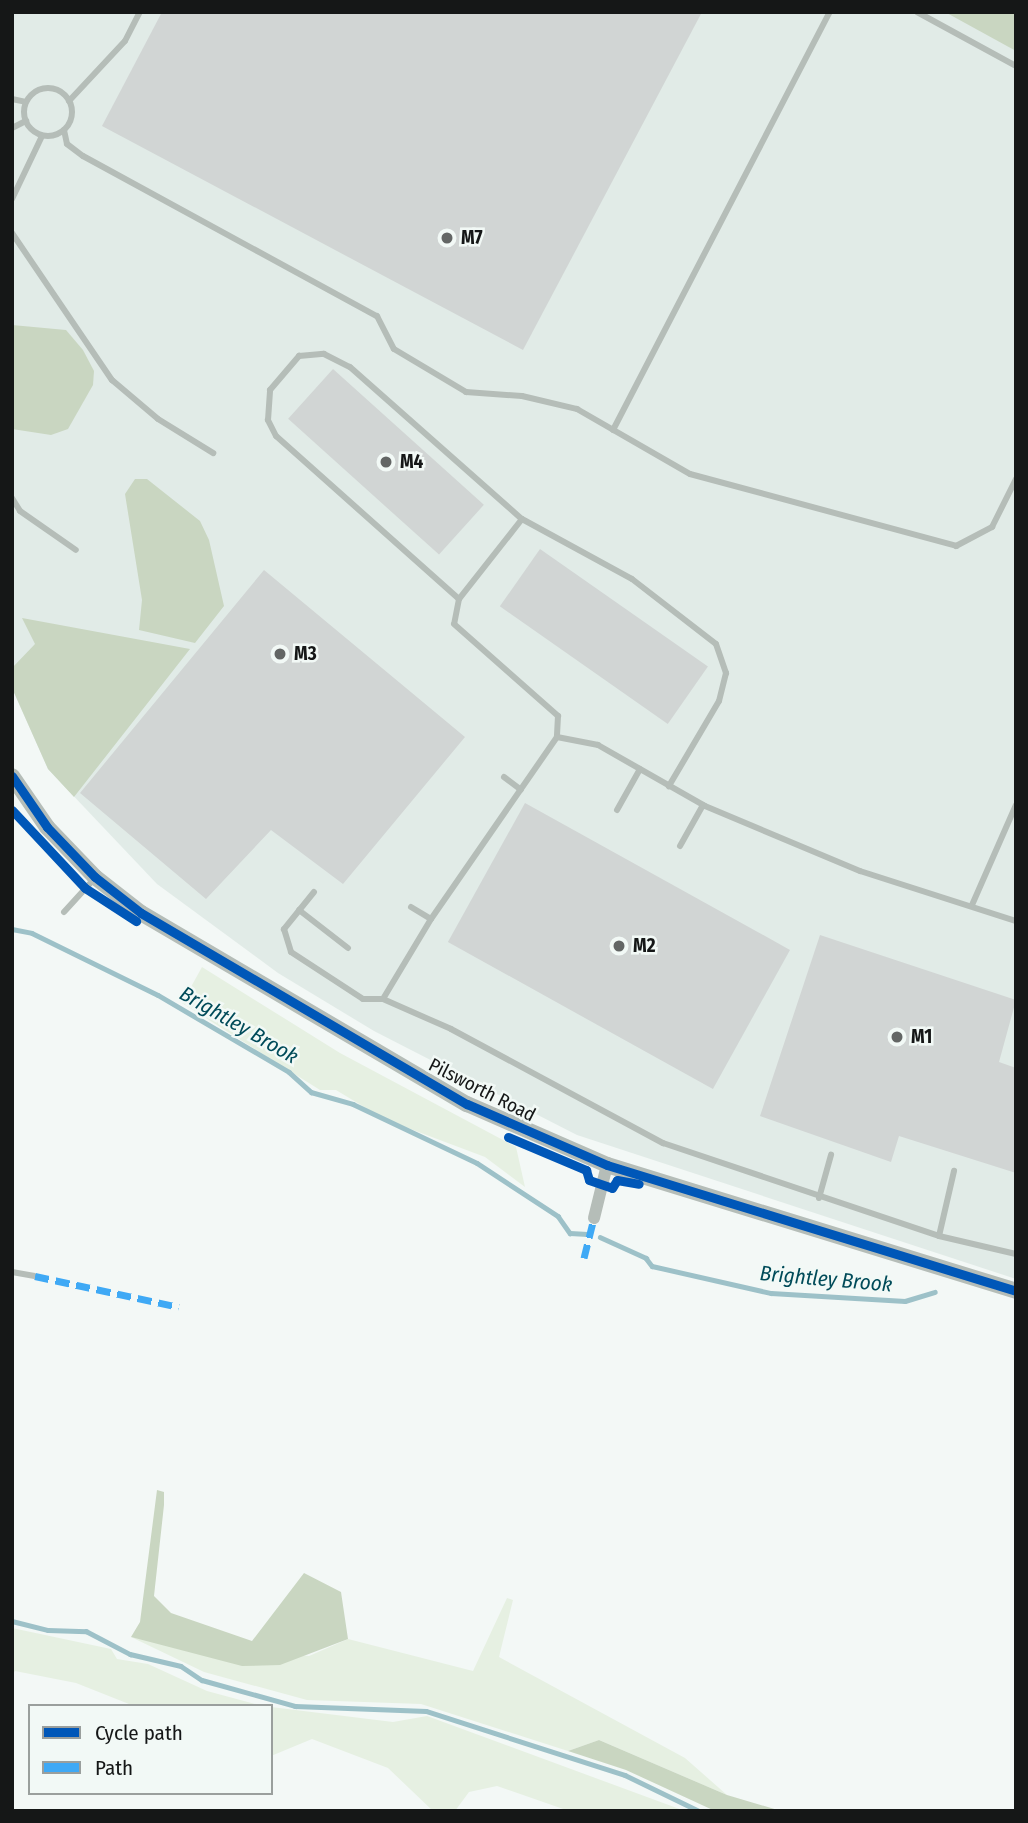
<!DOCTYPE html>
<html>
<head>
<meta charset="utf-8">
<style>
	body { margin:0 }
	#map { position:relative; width:1028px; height:1823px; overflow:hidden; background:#f3f8f6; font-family:"Fira Sans Condensed",sans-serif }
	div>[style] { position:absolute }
	.built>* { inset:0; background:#e1ebe7 }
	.green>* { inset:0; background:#e6f0e2 }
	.forest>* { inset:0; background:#c9d6c1 }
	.stream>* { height:4.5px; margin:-2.25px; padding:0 2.25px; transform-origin:2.25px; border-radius:2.25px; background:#9dc1c8 }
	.building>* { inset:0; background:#d1d5d4; transform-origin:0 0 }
	.service>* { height:6px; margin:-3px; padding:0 3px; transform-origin:3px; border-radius:3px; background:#b5bdb8 }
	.service>.ring { margin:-3px; padding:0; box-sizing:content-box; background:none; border:6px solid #b5bdb8; border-radius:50% }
	.minor>* { height:12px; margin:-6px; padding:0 6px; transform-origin:6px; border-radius:6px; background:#b5bdb8 }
	.tertiary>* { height:16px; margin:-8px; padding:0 8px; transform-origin:8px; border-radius:8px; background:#b5bdb8 }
	.quiet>* { height:7px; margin-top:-3.5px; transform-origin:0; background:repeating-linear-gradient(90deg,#3fa9f5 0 14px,transparent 0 21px) }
	.cycleway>* { height:9px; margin:-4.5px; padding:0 4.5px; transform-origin:4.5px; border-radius:4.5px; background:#0057b8 }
	.dots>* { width:19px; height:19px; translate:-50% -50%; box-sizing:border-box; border:4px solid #f2f9f6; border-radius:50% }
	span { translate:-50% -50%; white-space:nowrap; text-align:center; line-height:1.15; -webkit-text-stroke:5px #f2f9f6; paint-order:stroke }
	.poi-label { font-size:19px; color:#151717; font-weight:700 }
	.left { translate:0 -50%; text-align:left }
	.street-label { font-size:19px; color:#151717 }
	.water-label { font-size:21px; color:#004b59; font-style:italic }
	.frame { position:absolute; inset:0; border:14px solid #151717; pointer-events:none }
	.legend { position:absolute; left:28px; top:1704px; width:245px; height:91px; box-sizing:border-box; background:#f2f9f6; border:2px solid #9a9f9d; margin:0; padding:9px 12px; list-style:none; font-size:21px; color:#151717 }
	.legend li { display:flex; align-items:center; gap:14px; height:35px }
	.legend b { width:35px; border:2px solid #9a9f9d }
</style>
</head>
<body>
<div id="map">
	<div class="built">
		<div style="clip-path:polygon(12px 12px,1016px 12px,1016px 1279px,577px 1135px,374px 1031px,278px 973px,157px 884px,48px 769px,12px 688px)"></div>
	</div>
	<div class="green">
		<div style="clip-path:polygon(202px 967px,340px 1053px,516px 1147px,525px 1187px,485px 1157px,384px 1119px,336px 1090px,320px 1090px,182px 1003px)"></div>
		<div style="clip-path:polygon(507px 1598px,513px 1600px,499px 1657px,685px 1758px,727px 1795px,599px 1740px,568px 1751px,421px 1704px,307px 1700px,204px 1672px,131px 1637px,177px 1646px,309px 1656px,348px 1639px,473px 1671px)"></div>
		<div style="clip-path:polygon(12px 1628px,111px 1649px,117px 1659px,148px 1664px,207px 1691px,263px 1706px,134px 1706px,76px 1683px,15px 1671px,12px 1675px)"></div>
		<div style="clip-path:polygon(271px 1707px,393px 1722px,427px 1716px,685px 1811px,569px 1811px,497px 1786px,469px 1792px,455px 1811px,433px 1811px,388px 1768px,312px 1739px,271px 1756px)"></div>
	</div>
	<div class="forest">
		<div style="clip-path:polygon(945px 12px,1016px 12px,1016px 51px)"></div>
		<div style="clip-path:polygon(12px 325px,66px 330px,83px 350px,94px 371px,93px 385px,68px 429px,51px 435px,12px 429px)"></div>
		<div style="clip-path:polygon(135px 479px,147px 479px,200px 521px,209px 540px,224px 606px,195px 643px,139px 630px,142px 600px,125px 494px)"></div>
		<div style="clip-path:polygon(22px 618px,190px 649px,74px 797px,48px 769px,12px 688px,12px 668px,35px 644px)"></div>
		<div style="clip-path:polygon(157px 1490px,164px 1492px,164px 1505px,154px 1596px,171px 1613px,252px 1641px,304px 1573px,341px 1592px,348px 1639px,280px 1665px,242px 1666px,131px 1637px,140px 1622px)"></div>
		<div style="clip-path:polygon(599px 1740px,727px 1795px,781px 1811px,715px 1811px,626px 1770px,568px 1751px)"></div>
	</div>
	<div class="stream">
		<div style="left:12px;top:929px;width:20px;rotate:11deg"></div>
		<div style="left:32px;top:933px;width:140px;rotate:26.2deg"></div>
		<div style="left:158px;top:995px;width:152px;rotate:30.4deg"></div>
		<div style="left:289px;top:1072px;width:30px;rotate:42deg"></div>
		<div style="left:311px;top:1092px;width:44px;rotate:15.9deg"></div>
		<div style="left:353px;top:1104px;width:137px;rotate:25.4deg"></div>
		<div style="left:477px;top:1163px;width:97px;rotate:33.2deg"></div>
		<div style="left:558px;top:1216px;width:21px;rotate:55deg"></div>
		<div style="left:570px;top:1233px;width:17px;rotate:3deg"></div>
		<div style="left:600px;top:1237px;width:51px;rotate:24.5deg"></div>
		<div style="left:646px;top:1258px;width:10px;rotate:53deg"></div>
		<div style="left:652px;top:1266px;width:122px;rotate:12.8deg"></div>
		<div style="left:771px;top:1293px;width:134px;rotate:3.4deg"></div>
		<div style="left:905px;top:1301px;width:31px;rotate:-17deg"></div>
		<div style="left:12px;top:1621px;width:37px;rotate:14deg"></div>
		<div style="left:48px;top:1630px;width:38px;rotate:2deg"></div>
		<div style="left:86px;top:1631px;width:50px;rotate:27.6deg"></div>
		<div style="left:130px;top:1654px;width:52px;rotate:13.2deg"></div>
		<div style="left:181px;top:1666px;width:25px;rotate:34deg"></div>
		<div style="left:202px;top:1680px;width:97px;rotate:15.6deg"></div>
		<div style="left:295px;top:1706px;width:131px;rotate:2.2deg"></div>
		<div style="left:426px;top:1711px;width:209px;rotate:17.8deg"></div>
		<div style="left:625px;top:1775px;width:82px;rotate:25.9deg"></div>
	</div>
	<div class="building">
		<div style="clip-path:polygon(162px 12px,702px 12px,523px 350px,102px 126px)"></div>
		<div style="left:333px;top:369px;width:203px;height:67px;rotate:42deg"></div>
		<div style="left:540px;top:549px;width:205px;height:70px;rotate:35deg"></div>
		<div style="clip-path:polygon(264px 570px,465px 737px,343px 884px,271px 830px,206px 899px,80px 793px)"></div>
		<div style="left:525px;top:803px;width:303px;height:159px;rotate:29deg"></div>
		<div style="clip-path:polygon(820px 935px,1016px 1000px,999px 1062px,1016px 1068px,1016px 1173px,899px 1136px,891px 1162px,760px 1116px)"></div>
	</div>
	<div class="service">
		<div style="left:917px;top:12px;width:113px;rotate:28.6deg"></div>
		<div class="ring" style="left:24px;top:88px;width:42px;height:42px"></div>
		<div style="left:12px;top:99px;width:14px;rotate:12deg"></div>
		<div style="left:69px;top:101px;width:82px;rotate:-47deg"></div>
		<div style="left:125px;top:41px;width:33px;rotate:-63deg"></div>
		<div style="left:12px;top:128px;width:16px;rotate:-27deg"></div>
		<div style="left:64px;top:130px;width:14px;rotate:78deg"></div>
		<div style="left:67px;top:144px;width:20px;rotate:37deg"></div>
		<div style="left:83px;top:156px;width:335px;rotate:28.6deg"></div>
		<div style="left:377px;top:316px;width:37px;rotate:63deg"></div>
		<div style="left:394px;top:349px;width:84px;rotate:30.8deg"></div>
		<div style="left:466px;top:392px;width:56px;rotate:4.1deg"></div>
		<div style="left:522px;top:396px;width:57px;rotate:13.3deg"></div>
		<div style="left:577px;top:409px;width:130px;rotate:29.9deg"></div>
		<div style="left:690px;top:474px;width:276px;rotate:15.1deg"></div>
		<div style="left:956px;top:546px;width:41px;rotate:-27.8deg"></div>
		<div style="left:992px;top:527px;width:54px;rotate:-63.4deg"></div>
		<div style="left:12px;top:199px;width:70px;rotate:-64.5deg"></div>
		<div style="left:12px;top:233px;width:178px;rotate:55.8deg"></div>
		<div style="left:112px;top:380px;width:60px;rotate:40.3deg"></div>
		<div style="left:158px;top:419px;width:65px;rotate:31.7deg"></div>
		<div style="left:613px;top:430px;width:471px;rotate:-62.6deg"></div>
		<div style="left:12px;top:498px;width:15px;rotate:58deg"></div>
		<div style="left:20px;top:511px;width:68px;rotate:34.9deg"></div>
		<div style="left:522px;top:519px;width:102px;rotate:128.2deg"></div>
		<div style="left:459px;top:599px;width:25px;rotate:101deg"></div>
		<div style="left:454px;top:624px;width:139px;rotate:41.5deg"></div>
		<div style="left:558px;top:716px;width:21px;rotate:93deg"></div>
		<div style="left:557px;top:737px;width:221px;rotate:124.7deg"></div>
		<div style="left:431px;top:919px;width:93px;rotate:121deg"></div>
		<div style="left:383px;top:999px;width:74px;rotate:23.8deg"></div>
		<div style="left:451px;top:1029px;width:241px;rotate:28.3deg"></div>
		<div style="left:663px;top:1143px;width:291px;rotate:18.6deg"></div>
		<div style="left:939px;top:1236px;width:79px;rotate:13.2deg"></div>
		<div style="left:459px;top:599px;width:245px;rotate:-138.3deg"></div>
		<div style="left:276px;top:436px;width:18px;rotate:-117deg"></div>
		<div style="left:268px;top:420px;width:30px;rotate:-86deg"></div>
		<div style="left:270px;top:390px;width:45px;rotate:-49.5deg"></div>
		<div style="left:299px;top:356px;width:25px;rotate:-5deg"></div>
		<div style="left:324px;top:354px;width:29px;rotate:27deg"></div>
		<div style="left:350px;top:367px;width:230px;rotate:41.5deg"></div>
		<div style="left:522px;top:519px;width:125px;rotate:28.6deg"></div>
		<div style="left:632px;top:579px;width:106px;rotate:37.7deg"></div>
		<div style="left:716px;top:644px;width:31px;rotate:71deg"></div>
		<div style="left:726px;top:673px;width:29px;rotate:104deg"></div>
		<div style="left:719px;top:701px;width:99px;rotate:120.5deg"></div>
		<div style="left:557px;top:737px;width:42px;rotate:11deg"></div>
		<div style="left:598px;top:745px;width:123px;rotate:29.7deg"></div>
		<div style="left:705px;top:806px;width:168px;rotate:22.8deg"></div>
		<div style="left:860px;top:871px;width:164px;rotate:17.8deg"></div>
		<div style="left:504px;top:777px;width:21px;rotate:37deg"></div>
		<div style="left:617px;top:810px;width:47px;rotate:-60.7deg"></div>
		<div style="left:680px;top:846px;width:47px;rotate:-60.7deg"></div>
		<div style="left:314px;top:892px;width:48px;rotate:129deg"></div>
		<div style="left:284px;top:929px;width:24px;rotate:73deg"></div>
		<div style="left:291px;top:952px;width:86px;rotate:33.1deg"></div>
		<div style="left:363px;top:999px;width:20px"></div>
		<div style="left:972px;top:905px;width:109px;rotate:-66.3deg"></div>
		<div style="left:411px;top:907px;width:23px;rotate:31deg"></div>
		<div style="left:299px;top:910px;width:62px;rotate:37.8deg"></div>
		<div style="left:64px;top:912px;width:45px;rotate:-47.7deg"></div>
		<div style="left:819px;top:1198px;width:45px;rotate:-74.4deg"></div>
		<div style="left:939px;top:1236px;width:67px;rotate:-77deg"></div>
		<div style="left:12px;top:1272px;width:23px;rotate:10deg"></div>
	</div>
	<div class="minor">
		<div style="left:594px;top:1218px;width:55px;rotate:-76.2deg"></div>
	</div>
	<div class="tertiary">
		<div style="left:12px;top:776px;width:62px;rotate:55.5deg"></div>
		<div style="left:47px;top:827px;width:69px;rotate:46.2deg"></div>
		<div style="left:95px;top:877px;width:58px;rotate:38deg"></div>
		<div style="left:141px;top:913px;width:378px;rotate:30.4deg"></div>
		<div style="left:467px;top:1104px;width:153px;rotate:23.5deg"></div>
		<div style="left:607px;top:1165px;width:428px;rotate:17.1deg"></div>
	</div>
	<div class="quiet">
		<div style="left:584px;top:1258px;width:41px;rotate:-76deg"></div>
		<div style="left:35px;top:1276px;width:147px;rotate:12.1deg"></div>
	</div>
	<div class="cycleway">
		<div style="left:12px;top:776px;width:62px;rotate:55.5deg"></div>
		<div style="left:47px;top:827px;width:69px;rotate:46.2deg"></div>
		<div style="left:95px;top:877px;width:58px;rotate:38deg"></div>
		<div style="left:141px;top:913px;width:378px;rotate:30.4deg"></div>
		<div style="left:467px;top:1104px;width:153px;rotate:23.5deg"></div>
		<div style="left:607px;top:1165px;width:428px;rotate:17.1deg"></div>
		<div style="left:12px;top:810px;width:107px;rotate:46.9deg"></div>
		<div style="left:85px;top:888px;width:61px;rotate:32.9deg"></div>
		<div style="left:508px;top:1137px;width:85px;rotate:22.9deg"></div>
		<div style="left:586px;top:1170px;width:10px;rotate:73deg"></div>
		<div style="left:589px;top:1180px;width:24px;rotate:19deg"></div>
		<div style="left:612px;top:1188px;width:9px;rotate:-58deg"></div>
		<div style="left:617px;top:1180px;width:22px;rotate:10deg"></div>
	</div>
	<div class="dots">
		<div style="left:447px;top:238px;background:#636665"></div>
		<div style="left:386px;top:462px;background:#636665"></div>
		<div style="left:280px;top:654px;background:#636665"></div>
		<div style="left:619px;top:946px;background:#636665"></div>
		<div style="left:897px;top:1037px;background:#636665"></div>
	</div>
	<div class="poi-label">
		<span class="left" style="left:461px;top:238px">M7</span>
		<span class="left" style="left:400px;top:462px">M4</span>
		<span class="left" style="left:294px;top:654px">M3</span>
		<span class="left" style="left:633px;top:946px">M2</span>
		<span class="left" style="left:911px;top:1037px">M1</span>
	</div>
	<div class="street-label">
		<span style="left:482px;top:1090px;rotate:27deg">Pilsworth Road</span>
	</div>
	<div class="water-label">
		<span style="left:239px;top:1025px;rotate:30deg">Brightley Brook</span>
		<span style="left:826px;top:1279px;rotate:5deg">Brightley Brook</span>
	</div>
	<div class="frame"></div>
	<ul class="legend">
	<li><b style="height:9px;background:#0057b8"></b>Cycle path</li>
	<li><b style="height:9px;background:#3fa9f5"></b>Path</li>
	</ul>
</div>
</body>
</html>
